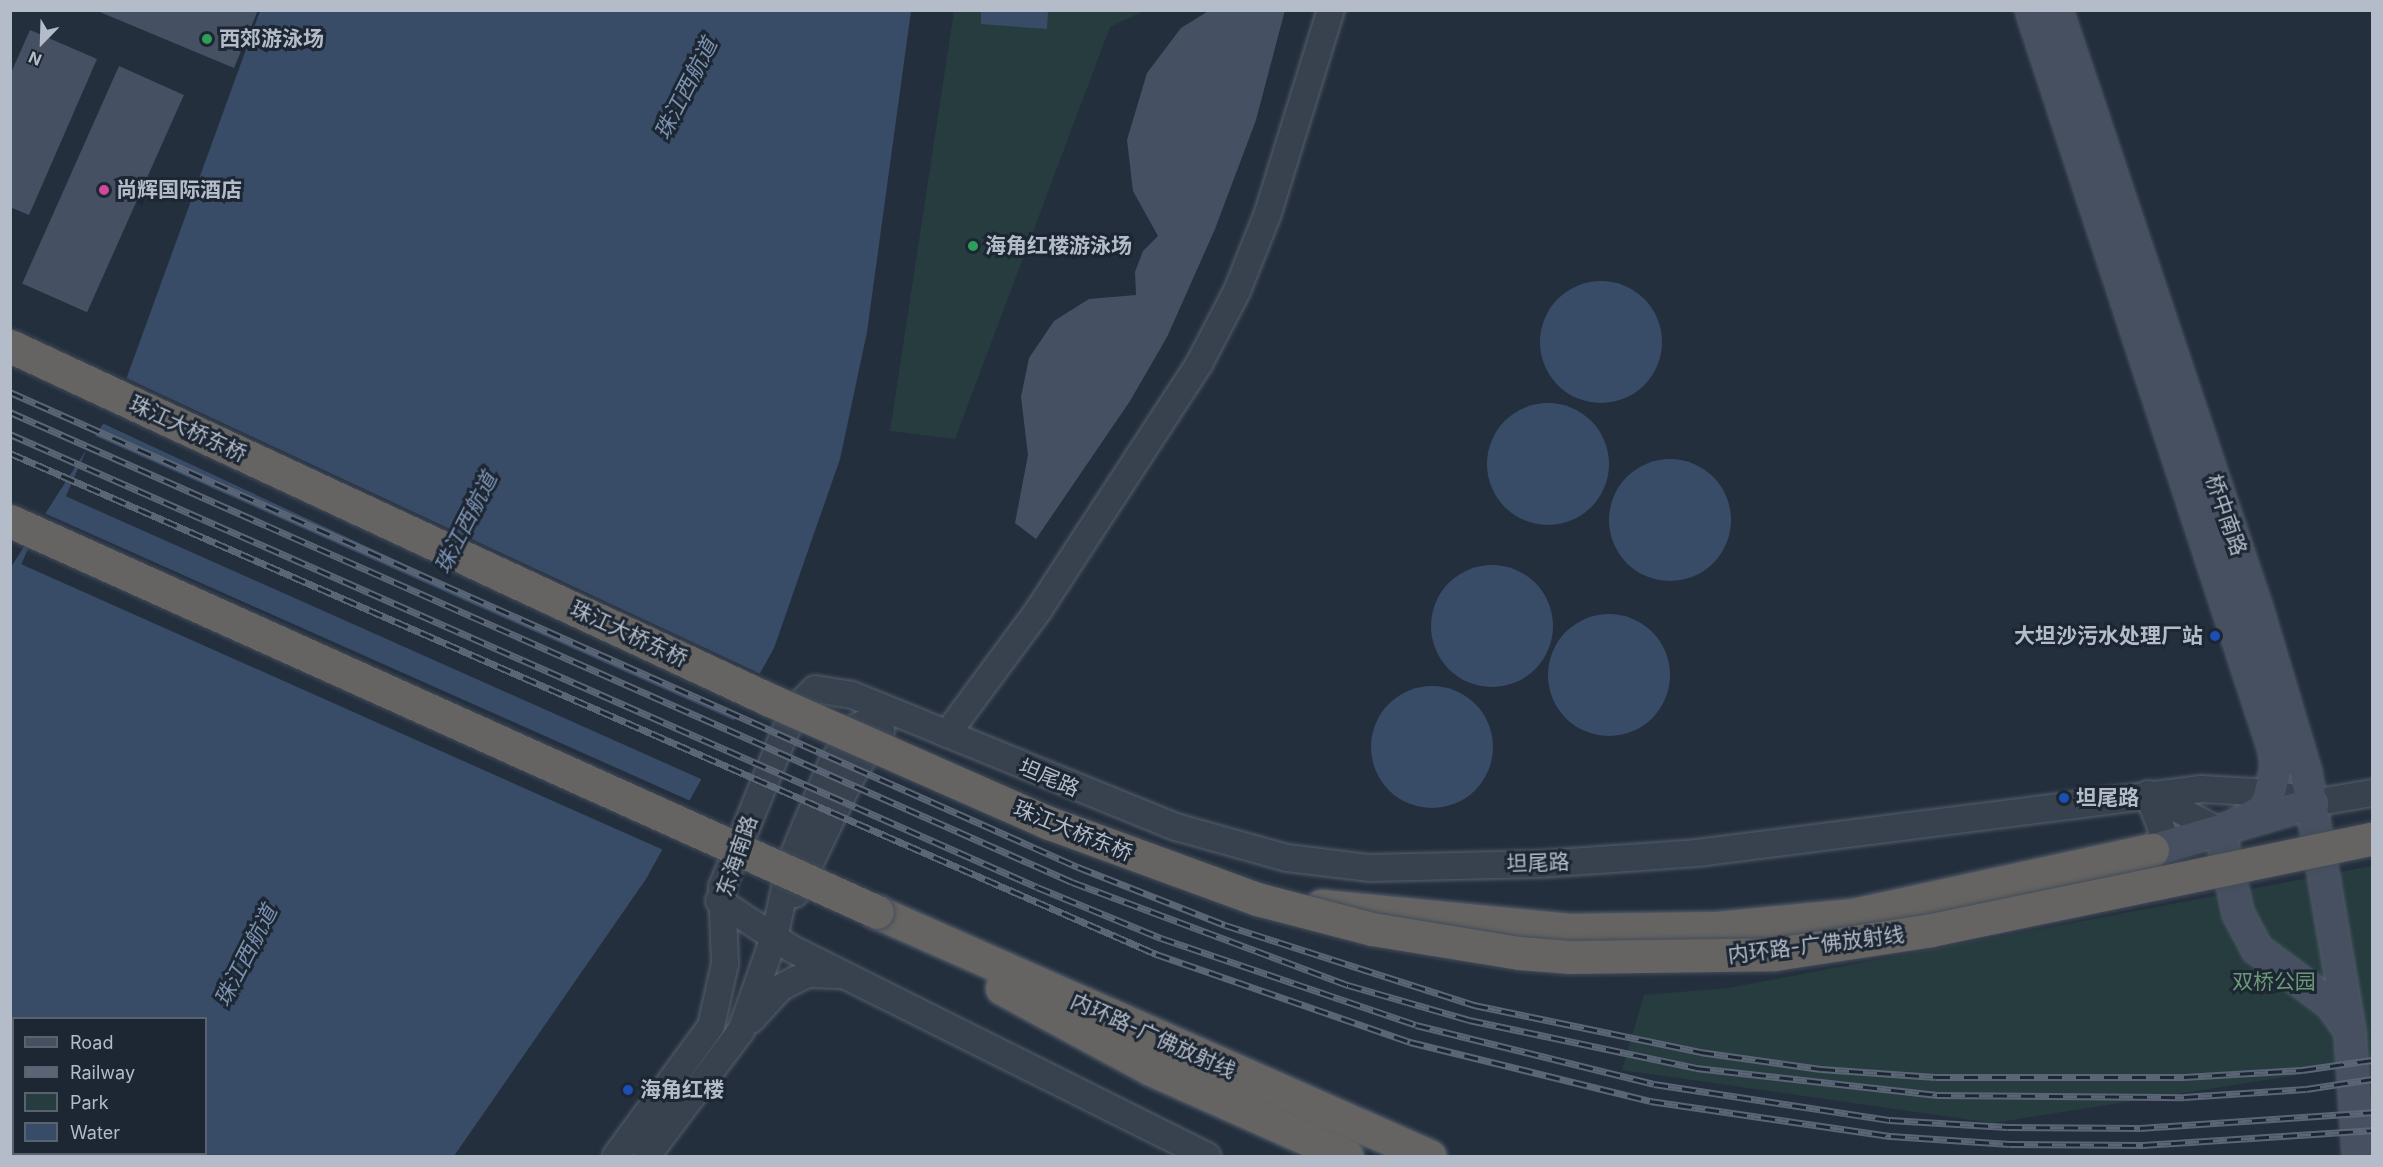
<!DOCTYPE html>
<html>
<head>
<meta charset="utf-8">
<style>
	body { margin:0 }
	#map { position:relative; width:2383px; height:1167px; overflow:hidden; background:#242f3e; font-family:Inter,"Noto Sans SC",sans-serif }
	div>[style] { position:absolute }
	.green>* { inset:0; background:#263c3f }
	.water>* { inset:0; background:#394c67 }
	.round { border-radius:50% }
	.pier>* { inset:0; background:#242f3e; transform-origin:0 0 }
	.building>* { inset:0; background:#455162; transform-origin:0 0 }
	.roads { filter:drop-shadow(0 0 2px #565f6c) drop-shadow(0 0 2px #565f6c) }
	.tertiary>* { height:26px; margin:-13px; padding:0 13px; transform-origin:13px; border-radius:13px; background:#38414e }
	.secondary>* { height:30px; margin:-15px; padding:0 15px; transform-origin:15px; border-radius:15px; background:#465061 }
	.trunk>* { height:33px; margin:-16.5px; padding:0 16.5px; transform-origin:16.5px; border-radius:16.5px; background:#656462 }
	.rail>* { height:7px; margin-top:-3.5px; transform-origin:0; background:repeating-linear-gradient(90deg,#1d2633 0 14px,#5a6575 0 28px); box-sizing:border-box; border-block:2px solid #5a6575 }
	.bridges { filter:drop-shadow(0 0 2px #434c59) drop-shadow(0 0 2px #434c59) }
	.trunk-bridge>* { height:33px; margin:-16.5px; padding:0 16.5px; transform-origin:16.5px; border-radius:16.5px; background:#656462 }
	.dots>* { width:16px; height:16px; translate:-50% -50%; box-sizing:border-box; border:3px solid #1d2633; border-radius:50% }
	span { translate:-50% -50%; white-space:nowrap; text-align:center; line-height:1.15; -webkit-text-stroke:6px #1d2633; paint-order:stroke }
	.poi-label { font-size:21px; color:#b4bcc9; font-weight:700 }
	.left { translate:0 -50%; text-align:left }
	.right { translate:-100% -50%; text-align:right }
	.street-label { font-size:21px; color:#b4bcc9 }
	.park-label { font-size:21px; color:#6b9a76 }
	.water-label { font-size:22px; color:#7c92b1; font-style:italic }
	.frame { position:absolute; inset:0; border:12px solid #b4bcc9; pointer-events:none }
	.legend { position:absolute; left:12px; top:1017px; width:195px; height:138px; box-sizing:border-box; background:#1d2633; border:2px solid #59626f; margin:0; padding:8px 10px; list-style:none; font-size:18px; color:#b4bcc9 }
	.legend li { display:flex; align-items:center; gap:12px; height:30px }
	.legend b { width:30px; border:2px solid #59626f }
	.north { position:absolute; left:12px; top:12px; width:60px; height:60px; -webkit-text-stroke:4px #1d2633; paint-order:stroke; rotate:203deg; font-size:16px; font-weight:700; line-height:24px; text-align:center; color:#b4bcc9 }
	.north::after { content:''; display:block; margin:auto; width:21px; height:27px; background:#b4bcc9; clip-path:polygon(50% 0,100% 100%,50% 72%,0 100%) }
</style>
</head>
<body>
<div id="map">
	<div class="green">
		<div style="clip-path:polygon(954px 11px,1144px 11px,1110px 27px,955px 439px,890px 431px)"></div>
		<div style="clip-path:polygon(2372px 866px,2372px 1074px,2335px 1069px,1993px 1123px,1622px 1070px,1644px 995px,1728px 988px)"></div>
	</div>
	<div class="water">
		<div style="clip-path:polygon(evenodd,260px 11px,911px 11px,867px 332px,840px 459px,774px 648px,646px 879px,454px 1156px,11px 1156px,11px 567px,119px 399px,260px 11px,14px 1018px,206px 1018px,206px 1154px,14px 1154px,14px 1018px)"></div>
		<div style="clip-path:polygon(981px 11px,1048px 11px,1047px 29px,981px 24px)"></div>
		<div class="round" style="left:1540px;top:281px;width:122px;height:122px"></div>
		<div class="round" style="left:1487px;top:403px;width:122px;height:122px"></div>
		<div class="round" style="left:1609px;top:459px;width:122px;height:122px"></div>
		<div class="round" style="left:1431px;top:565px;width:122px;height:122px"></div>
		<div class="round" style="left:1548px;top:614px;width:122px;height:122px"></div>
		<div class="round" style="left:1371px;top:686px;width:122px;height:122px"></div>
	</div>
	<div class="pier">
		<div style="left:124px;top:377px;width:705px;height:51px;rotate:25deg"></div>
		<div style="left:93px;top:435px;width:704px;height:67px;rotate:24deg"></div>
		<div style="left:44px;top:513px;width:709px;height:56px;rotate:24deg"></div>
	</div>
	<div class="building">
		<div style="clip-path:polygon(95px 10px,258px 10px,234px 68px)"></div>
		<div style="clip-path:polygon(1210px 10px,1285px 10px,1256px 120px,1215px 229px,1167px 337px,1130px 401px,1036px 539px,1015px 523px,1028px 455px,1021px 397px,1029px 358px,1054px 321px,1089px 299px,1136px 295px,1135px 272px,1143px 251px,1158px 236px,1133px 191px,1127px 140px,1147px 73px,1181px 28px)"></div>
		<div style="clip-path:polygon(30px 30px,97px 59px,29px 215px,10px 207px,10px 75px)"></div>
		<div style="left:119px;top:66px;width:71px;height:238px;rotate:24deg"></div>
	</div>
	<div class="roads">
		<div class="tertiary">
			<div style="left:947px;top:734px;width:153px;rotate:-53.5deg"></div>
			<div style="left:1038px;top:611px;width:295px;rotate:-56.9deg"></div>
			<div style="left:1199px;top:364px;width:82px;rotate:-62.5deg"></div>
			<div style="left:1237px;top:291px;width:84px;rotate:-68.3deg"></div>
			<div style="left:1268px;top:213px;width:213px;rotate:-72.8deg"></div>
			<div style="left:2148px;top:794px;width:44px;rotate:68.7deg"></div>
			<div style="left:2164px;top:835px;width:19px;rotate:129deg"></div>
			<div style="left:2149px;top:794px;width:81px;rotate:27.8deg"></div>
			<div style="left:795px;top:894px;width:130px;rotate:-64.4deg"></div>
			<div style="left:851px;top:777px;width:56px;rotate:-57.4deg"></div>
			<div style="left:719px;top:901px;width:87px;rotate:33.3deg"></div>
			<div style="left:792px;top:949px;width:464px;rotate:26.5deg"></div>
			<div style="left:751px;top:1020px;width:43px;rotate:-47.8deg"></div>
			<div style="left:780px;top:988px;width:17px;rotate:-28deg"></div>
			<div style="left:795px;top:980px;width:14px;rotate:-25deg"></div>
			<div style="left:808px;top:974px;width:30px;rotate:2deg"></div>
			<div style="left:616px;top:1156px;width:161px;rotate:-53.8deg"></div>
			<div style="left:711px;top:1026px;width:64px;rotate:-77.3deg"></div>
			<div style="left:725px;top:964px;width:77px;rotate:-92.2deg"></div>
			<div style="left:722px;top:887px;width:160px;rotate:-67.9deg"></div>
			<div style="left:782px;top:739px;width:35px;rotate:-65deg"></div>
			<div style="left:797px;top:707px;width:25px;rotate:-45deg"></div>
			<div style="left:815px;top:689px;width:37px;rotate:9deg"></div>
			<div style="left:852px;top:695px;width:350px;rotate:22.2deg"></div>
			<div style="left:1176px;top:827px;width:115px;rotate:15.6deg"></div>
			<div style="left:1287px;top:858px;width:84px;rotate:6.9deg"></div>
			<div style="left:1370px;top:868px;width:171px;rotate:-1.3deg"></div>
			<div style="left:1541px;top:864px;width:156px;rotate:-4deg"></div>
			<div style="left:1697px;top:853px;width:508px;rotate:-7.24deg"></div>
			<div style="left:2201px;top:789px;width:71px;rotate:3.2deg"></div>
			<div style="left:2272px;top:793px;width:42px;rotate:13.7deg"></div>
			<div style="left:2313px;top:803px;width:60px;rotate:-9.6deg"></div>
			<div style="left:647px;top:1156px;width:156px;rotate:-53.1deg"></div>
			<div style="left:741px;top:1031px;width:99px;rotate:-70.5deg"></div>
			<div style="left:774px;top:938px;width:79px;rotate:-77.6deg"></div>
			<div style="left:791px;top:861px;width:106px;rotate:-67.3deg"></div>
			<div style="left:832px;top:763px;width:44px;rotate:-55.2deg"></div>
			<div style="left:857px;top:727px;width:35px;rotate:-29deg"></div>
		</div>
		<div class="secondary">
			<div style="left:2031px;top:10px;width:779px;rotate:71.82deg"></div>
			<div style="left:2274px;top:750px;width:18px;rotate:84deg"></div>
			<div style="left:2276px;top:768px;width:34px;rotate:104deg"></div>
			<div style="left:2268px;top:801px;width:12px;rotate:125deg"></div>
			<div style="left:2261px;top:811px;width:45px;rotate:152.3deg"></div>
			<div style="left:2057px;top:10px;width:631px;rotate:71.51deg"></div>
			<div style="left:2257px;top:608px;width:171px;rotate:73.4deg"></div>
			<div style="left:2306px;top:772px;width:263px;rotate:80.4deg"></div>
			<div style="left:2350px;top:1031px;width:125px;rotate:86.3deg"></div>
			<div style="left:2223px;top:844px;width:71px;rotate:77.7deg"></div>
			<div style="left:2238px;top:913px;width:41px;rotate:62.2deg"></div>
			<div style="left:2257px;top:949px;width:92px;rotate:36.6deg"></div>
			<div style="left:2331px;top:1004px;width:29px;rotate:55deg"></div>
			<div style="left:2152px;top:850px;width:168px;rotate:-16.3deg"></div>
		</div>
		<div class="trunk">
			<div style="left:1321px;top:906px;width:249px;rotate:5.5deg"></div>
			<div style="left:1569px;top:930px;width:148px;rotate:-0.8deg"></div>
			<div style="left:1717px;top:928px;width:137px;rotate:-5.5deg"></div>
			<div style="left:1853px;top:915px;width:306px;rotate:-12.3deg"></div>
			<div style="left:877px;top:912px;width:604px;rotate:23.85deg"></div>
			<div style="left:1002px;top:988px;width:170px;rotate:28.5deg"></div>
			<div style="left:1151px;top:1069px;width:214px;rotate:24deg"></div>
		</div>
	</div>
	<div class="rail">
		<div style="left:10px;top:392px;width:1169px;rotate:23.98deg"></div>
		<div style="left:1078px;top:867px;width:158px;rotate:21.5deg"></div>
		<div style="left:1225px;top:925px;width:262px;rotate:17.8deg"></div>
		<div style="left:1474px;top:1005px;width:231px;rotate:11.7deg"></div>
		<div style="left:1700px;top:1052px;width:122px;rotate:8deg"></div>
		<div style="left:1821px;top:1069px;width:115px;rotate:4deg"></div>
		<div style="left:1936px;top:1077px;width:248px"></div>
		<div style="left:2184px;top:1077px;width:118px;rotate:-3.4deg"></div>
		<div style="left:2302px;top:1070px;width:71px;rotate:-8.1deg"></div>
		<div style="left:10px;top:412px;width:1161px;rotate:23.87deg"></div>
		<div style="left:1072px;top:882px;width:295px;rotate:20.5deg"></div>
		<div style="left:1348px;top:985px;width:126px;rotate:16.1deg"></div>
		<div style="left:1469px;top:1020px;width:232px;rotate:11.9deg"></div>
		<div style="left:1696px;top:1068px;width:243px;rotate:6.4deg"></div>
		<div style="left:1937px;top:1095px;width:247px;rotate:0.5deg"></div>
		<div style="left:2184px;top:1097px;width:122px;rotate:-3.8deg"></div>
		<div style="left:2306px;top:1089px;width:67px;rotate:-8.6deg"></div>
		<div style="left:10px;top:434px;width:1122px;rotate:23.8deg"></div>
		<div style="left:1037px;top:887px;width:134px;rotate:22.4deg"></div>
		<div style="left:1161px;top:938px;width:269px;rotate:18.8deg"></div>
		<div style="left:1416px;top:1025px;width:245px;rotate:13.9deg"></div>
		<div style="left:1654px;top:1084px;width:239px;rotate:8.7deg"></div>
		<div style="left:1890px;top:1120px;width:118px;rotate:3.4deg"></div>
		<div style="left:2008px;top:1127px;width:132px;rotate:0.4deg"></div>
		<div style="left:2140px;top:1128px;width:233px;rotate:-3.9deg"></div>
		<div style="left:10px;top:453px;width:1251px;rotate:23.61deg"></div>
		<div style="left:1156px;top:954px;width:269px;rotate:19.1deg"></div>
		<div style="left:1410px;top:1042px;width:247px;rotate:13.8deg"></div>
		<div style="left:1650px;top:1101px;width:244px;rotate:8.3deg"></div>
		<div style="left:1891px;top:1136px;width:119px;rotate:3.8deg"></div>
		<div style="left:2010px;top:1144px;width:133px;rotate:0.4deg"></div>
		<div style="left:2143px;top:1145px;width:229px;rotate:-3.7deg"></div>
	</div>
	<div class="bridges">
		<div class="trunk-bridge">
			<div style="left:10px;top:346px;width:838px;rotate:24.98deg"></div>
			<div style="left:770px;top:700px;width:305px;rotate:23.8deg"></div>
			<div style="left:1049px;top:823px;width:221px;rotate:20.1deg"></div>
			<div style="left:1257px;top:899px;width:119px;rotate:14.6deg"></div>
			<div style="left:1372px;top:929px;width:149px;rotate:9.3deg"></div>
			<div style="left:1519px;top:953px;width:51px;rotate:4.5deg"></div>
			<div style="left:1570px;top:957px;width:205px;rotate:-0.8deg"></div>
			<div style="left:1775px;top:954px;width:158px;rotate:-8.7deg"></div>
			<div style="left:1931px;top:930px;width:450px;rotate:-11.7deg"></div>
			<div style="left:10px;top:521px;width:951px;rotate:24.27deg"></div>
		</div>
	</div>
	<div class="dots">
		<div style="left:207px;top:39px;background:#2e9e5b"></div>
		<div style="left:104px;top:190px;background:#d1479c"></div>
		<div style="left:973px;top:246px;background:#2e9e5b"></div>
		<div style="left:2215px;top:636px;background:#1a4fb4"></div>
		<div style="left:2064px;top:798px;background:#1a4fb4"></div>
		<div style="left:628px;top:1090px;background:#1a4fb4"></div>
	</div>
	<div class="poi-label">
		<span class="left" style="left:219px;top:39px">西郊游泳场</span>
		<span class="left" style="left:116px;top:190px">尚辉国际酒店</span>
		<span class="left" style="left:985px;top:246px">海角红楼游泳场</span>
		<span class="right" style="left:2203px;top:636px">大坦沙污水处理厂站</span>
		<span class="left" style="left:2076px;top:798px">坦尾路</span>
		<span class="left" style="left:640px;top:1090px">海角红楼</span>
	</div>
	<div class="street-label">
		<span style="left:188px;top:429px;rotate:25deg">珠江大桥东桥</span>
		<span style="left:2226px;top:515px;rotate:71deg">桥中南路</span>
		<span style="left:629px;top:634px;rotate:25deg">珠江大桥东桥</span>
		<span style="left:1049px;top:778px;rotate:23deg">坦尾路</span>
		<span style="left:1073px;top:831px;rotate:22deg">珠江大桥东桥</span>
		<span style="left:737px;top:856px;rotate:-71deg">东海南路</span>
		<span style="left:1538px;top:863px;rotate:-2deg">坦尾路</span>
		<span style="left:1816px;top:945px;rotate:-7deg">内环路-广佛放射线</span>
		<span style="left:1153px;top:1036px;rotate:24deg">内环路-广佛放射线</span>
	</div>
	<div class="park-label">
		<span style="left:2274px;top:982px">双桥公园</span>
	</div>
	<div class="water-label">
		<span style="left:686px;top:89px;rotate:-63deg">珠江西航道</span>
		<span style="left:466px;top:523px;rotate:-63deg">珠江西航道</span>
		<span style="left:246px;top:956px;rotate:-63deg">珠江西航道</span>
	</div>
	<div class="frame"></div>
	<ul class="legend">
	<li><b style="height:8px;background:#465061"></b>Road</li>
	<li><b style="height:8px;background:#5a6575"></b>Railway</li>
	<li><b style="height:16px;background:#263c3f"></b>Park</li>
	<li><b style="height:16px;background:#394c67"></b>Water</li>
	</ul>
	<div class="north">N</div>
</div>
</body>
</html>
